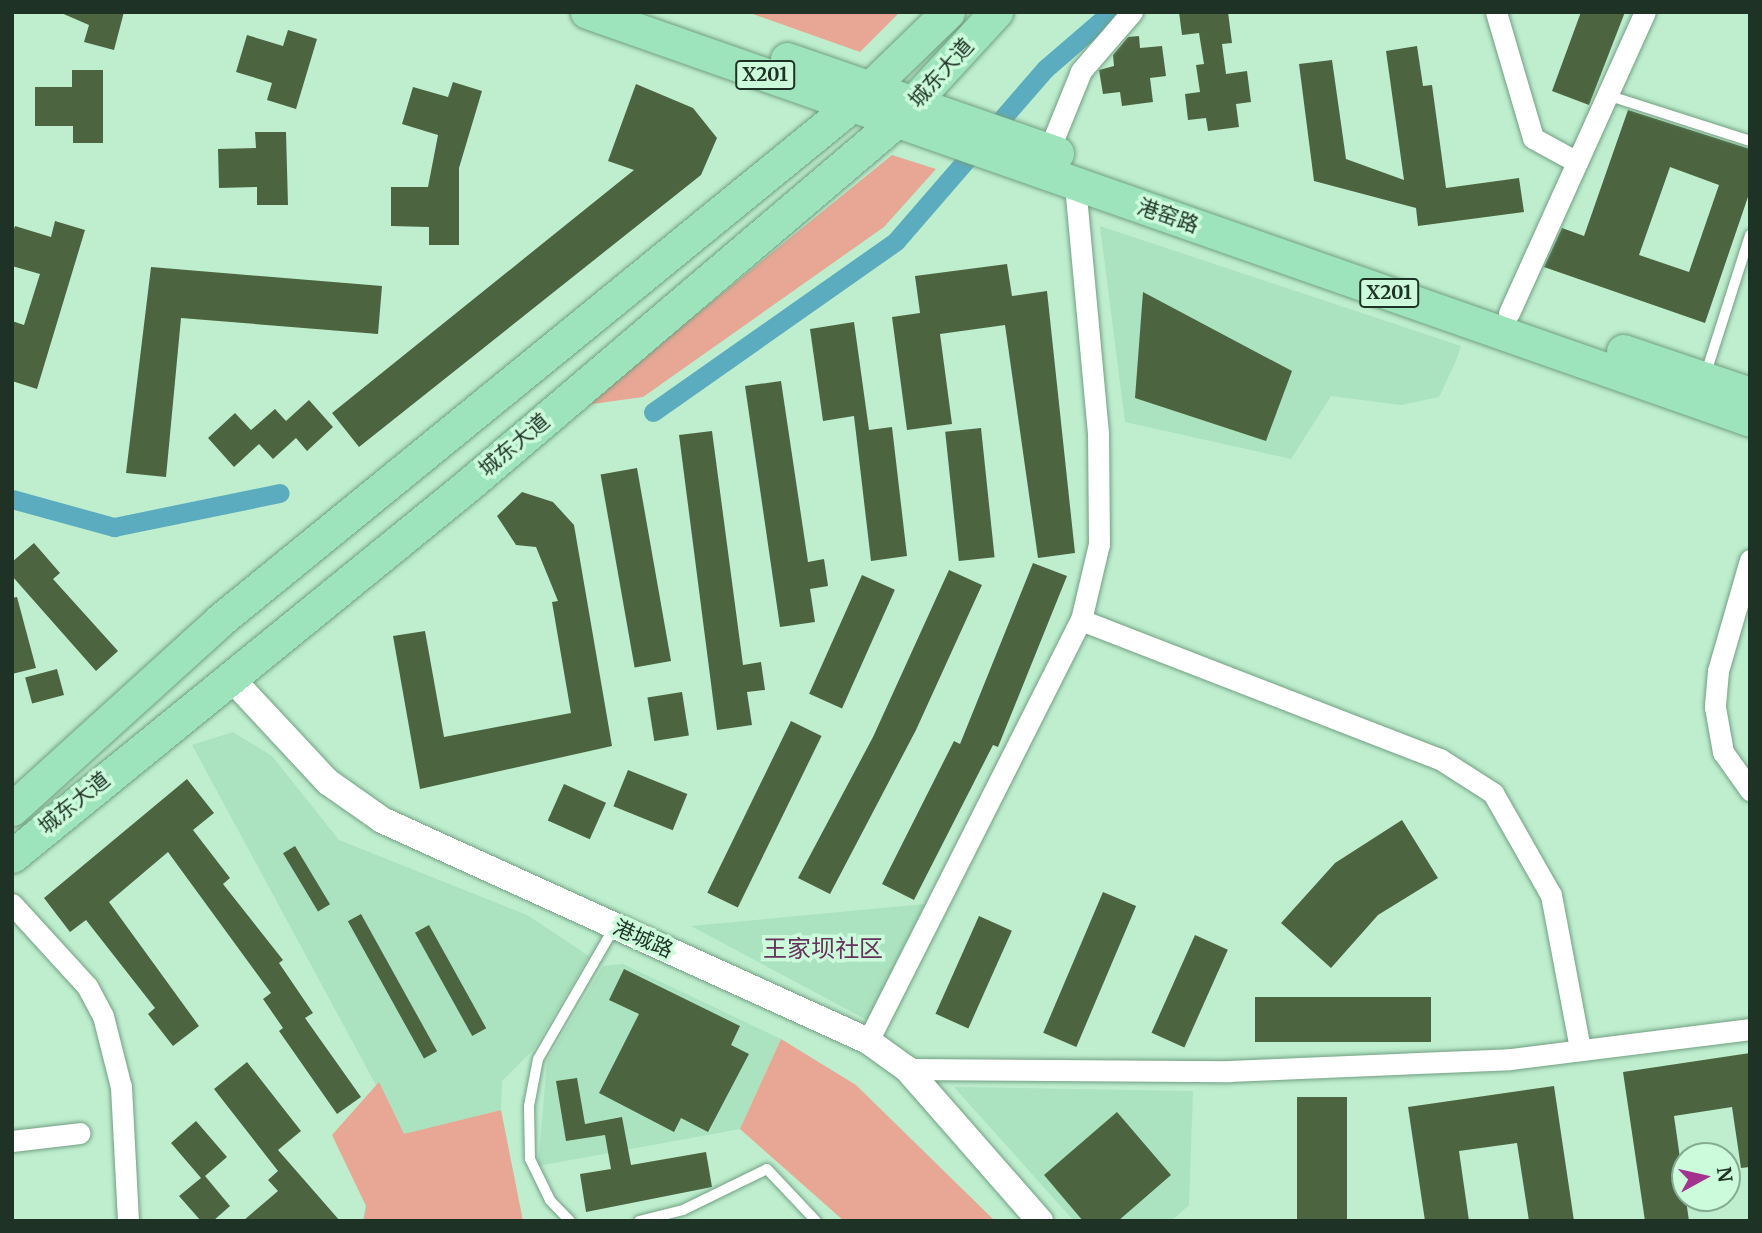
<!DOCTYPE html>
<html>
<head>
<meta charset="utf-8">
<style>
	body { margin:0 }
	#map { position:relative; width:1762px; height:1233px; overflow:hidden; background:#beeece; font-family:Merriweather,"Noto Sans SC",serif }
	div>[style] { position:absolute }
	.built>* { inset:0; background:#abe2bf }
	.green>* { inset:0; background:#e8a795 }
	.canal>* { height:19px; margin:-9.5px; padding:0 9.5px; transform-origin:9.5px; border-radius:9.5px; background:#5cacc0 }
	.building>* { inset:0; background:#4c6540; transform-origin:0 0 }
	.roads { filter:drop-shadow(0 0 2px #729f82) drop-shadow(0 0 2px #729f82) }
	.service>* { height:10px; margin:-5px; padding:0 5px; transform-origin:5px; border-radius:5px; background:#fff }
	.minor>* { height:21px; margin:-10.5px; padding:0 10.5px; transform-origin:10.5px; border-radius:10.5px; background:#fff }
	.tertiary>* { height:26px; margin:-13px; padding:0 13px; transform-origin:13px; border-radius:13px; background:#fff }
	.primary>* { height:33px; margin:-16.5px; padding:0 16.5px; transform-origin:16.5px; border-radius:16.5px; background:#9de3bb }
	span { translate:-50% -50%; white-space:nowrap; text-align:center; line-height:1.15; -webkit-text-stroke:7px #cbfbdb; paint-order:stroke }
	.shield-label span { padding:2px 5px; background:#cbfbdb; border:2px solid; border-radius:5px; -webkit-text-stroke-width:0 }
	.shield-label { font-size:19px; color:#1f3226; font-weight:700 }
	.street-label { font-size:21px; color:#1f3226 }
	.quarter-label { font-size:24px; color:#68305c }
	.frame { position:absolute; inset:0; border:14px solid #1f3226; pointer-events:none }
	.north { position:absolute; left:1671px; top:1142px; width:70px; height:70px; box-sizing:border-box; background:#cbfbdb; border:2px solid #86ab93; border-radius:50%; rotate:82deg; font-size:19px; font-weight:700; line-height:28px; text-align:center; color:#1f3226 }
	.north::after { content:''; display:block; margin:auto; width:24px; height:32px; background:#a43390; clip-path:polygon(50% 0,100% 100%,50% 72%,0 100%) }
</style>
</head>
<body>
<div id="map">
	<div class="built">
		<div style="clip-path:polygon(1100px 226px,1461px 346px,1455px 363px,1439px 397px,1401px 405px,1331px 396px,1291px 459px,1125px 422px)"></div>
		<div style="clip-path:polygon(233px 732px,272px 756px,339px 840px,527px 915px,589px 956px,534px 1049px,502px 1081px,501px 1110px,403px 1135px,192px 745px)"></div>
		<div style="clip-path:polygon(925px 904px,867px 1020px,691px 926px)"></div>
		<div style="clip-path:polygon(623px 964px,781px 1039px,740px 1129px,538px 1166px,547px 1061px,603px 966px)"></div>
		<div style="clip-path:polygon(954px 1087px,1193px 1091px,1189px 1205px,1171px 1221px,1074px 1221px)"></div>
	</div>
	<div class="green">
		<div style="clip-path:polygon(747px 12px,900px 12px,860px 52px)"></div>
		<div style="clip-path:polygon(892px 155px,936px 169px,884px 227px,643px 397px,585px 405px)"></div>
		<div style="clip-path:polygon(781px 1039px,856px 1085px,995px 1221px,844px 1221px,740px 1129px)"></div>
		<div style="clip-path:polygon(379px 1082px,404px 1134px,501px 1110px,523px 1221px,363px 1221px,366px 1206px,332px 1135px)"></div>
	</div>
	<div class="canal">
		<div style="left:653px;top:412px;width:297px;rotate:-35.1deg"></div>
		<div style="left:896px;top:241px;width:228px;rotate:-49.1deg"></div>
		<div style="left:1045px;top:69px;width:87px;rotate:-40.8deg"></div>
		<div style="left:12px;top:499px;width:106px;rotate:15.4deg"></div>
		<div style="left:114px;top:527px;width:169px;rotate:-11.6deg"></div>
	</div>
	<div class="building">
		<div style="clip-path:polygon(59px 12px,124px 12px,114px 50px,84px 42px,89px 25px)"></div>
		<div style="clip-path:polygon(1179px 12px,1228px 12px,1232px 43px,1222px 44px,1226px 74px,1247px 71px,1251px 102px,1236px 104px,1239px 127px,1208px 131px,1206px 118px,1188px 120px,1185px 94px,1200px 92px,1196px 65px,1204px 64px,1199px 33px,1182px 35px)"></div>
		<div style="clip-path:polygon(1581px 12px,1625px 12px,1589px 105px,1552px 91px)"></div>
		<div style="clip-path:polygon(288px 30px,317px 39px,296px 109px,267px 100px,272px 83px,236px 72px,247px 35px,283px 46px)"></div>
		<div style="clip-path:polygon(1139px 36px,1140px 48px,1162px 46px,1166px 76px,1150px 78px,1153px 102px,1122px 106px,1120px 92px,1103px 94px,1099px 70px,1114px 66px,1113px 55px,1128px 37px)"></div>
		<div style="clip-path:polygon(1417px 46px,1423px 86px,1432px 85px,1446px 188px,1519px 178px,1524px 212px,1418px 226px,1416px 208px,1314px 181px,1299px 64px,1332px 60px,1346px 159px,1404px 180px,1386px 51px)"></div>
		<div style="clip-path:polygon(72px 70px,103px 70px,103px 143px,73px 143px,73px 126px,35px 126px,35px 87px,72px 87px)"></div>
		<div style="clip-path:polygon(453px 82px,482px 91px,459px 168px,459px 245px,429px 245px,429px 227px,391px 226px,391px 187px,428px 187px,438px 135px,402px 124px,413px 87px,448px 97px)"></div>
		<div style="clip-path:polygon(636px 84px,693px 108px,717px 138px,701px 175px,359px 447px,332px 413px,634px 170px,608px 161px)"></div>
		<div style="clip-path:polygon(evenodd,1628px 110px,1750px 149px,1750px 191px,1705px 323px,1544px 267px,1562px 228px,1584px 236px,1628px 110px,1670px 167px,1719px 185px,1689px 272px,1639px 255px,1670px 167px)"></div>
		<div style="clip-path:polygon(255px 132px,286px 132px,288px 205px,257px 205px,257px 187px,219px 188px,218px 149px,256px 148px)"></div>
		<div style="clip-path:polygon(55px 221px,85px 230px,37px 389px,12px 381px,12px 321px,24px 325px,40px 274px,12px 266px,12px 235px,15px 226px,51px 237px)"></div>
		<div style="clip-path:polygon(1007px 264px,1012px 296px,1047px 291px,1075px 553px,1038px 558px,1005px 325px,940px 334px,952px 424px,907px 430px,892px 317px,920px 313px,915px 276px)"></div>
		<div style="clip-path:polygon(151px 267px,382px 286px,378px 334px,181px 318px,166px 477px,126px 473px)"></div>
		<div style="clip-path:polygon(1143px 292px,1292px 371px,1266px 441px,1135px 398px)"></div>
		<div style="clip-path:polygon(854px 322px,869px 430px,892px 427px,907px 556px,871px 561px,854px 416px,823px 421px,810px 329px)"></div>
		<div style="clip-path:polygon(781px 381px,808px 562px,824px 559px,828px 586px,810px 589px,815px 622px,780px 627px,745px 386px)"></div>
		<div style="clip-path:polygon(309px 400px,333px 427px,307px 451px,296px 438px,273px 459px,259px 444px,234px 467px,208px 438px,235px 413px,251px 430px,275px 409px,286px 421px)"></div>
		<div style="left:981px;top:428px;width:130px;height:36px;rotate:84deg"></div>
		<div style="clip-path:polygon(712px 431px,743px 665px,761px 662px,765px 690px,747px 692px,752px 725px,717px 730px,679px 435px)"></div>
		<div style="left:637px;top:468px;width:196px;height:37px;rotate:80deg"></div>
		<div style="clip-path:polygon(522px 492px,553px 502px,574px 525px,612px 746px,420px 789px,393px 636px,425px 631px,444px 737px,571px 713px,552px 602px,558px 601px,536px 547px,516px 545px,497px 516px)"></div>
		<div style="clip-path:polygon(34px 543px,60px 573px,53px 579px,118px 651px,96px 671px,12px 576px,12px 562px)"></div>
		<div style="clip-path:polygon(1033px 563px,1067px 576px,998px 747px,993px 745px,914px 900px,882px 884px,954px 741px,960px 744px)"></div>
		<div style="clip-path:polygon(949px 570px,982px 585px,916px 730px,830px 894px,798px 878px,873px 737px)"></div>
		<div style="left:862px;top:575px;width:36px;height:130px;rotate:24deg"></div>
		<div style="clip-path:polygon(17px 597px,36px 668px,12px 674px,12px 598px)"></div>
		<div style="left:57px;top:669px;width:27px;height:33px;rotate:75deg"></div>
		<div style="left:682px;top:692px;width:44px;height:35px;rotate:81deg"></div>
		<div style="left:791px;top:721px;width:34px;height:191px;rotate:26deg"></div>
		<div style="left:628px;top:770px;width:64px;height:39px;rotate:22deg"></div>
		<div style="clip-path:polygon(187px 779px,214px 813px,193px 830px,230px 878px,223px 884px,283px 960px,279px 963px,313px 1013px,305px 1018px,361px 1097px,337px 1114px,279px 1031px,283px 1028px,263px 999px,271px 993px,168px 852px,109px 902px,199px 1026px,173px 1046px,148px 1014px,155px 1008px,86px 920px,70px 932px,44px 898px)"></div>
		<div style="left:564px;top:784px;width:46px;height:40px;rotate:24deg"></div>
		<div style="clip-path:polygon(1402px 820px,1438px 878px,1378px 915px,1331px 968px,1281px 923px,1335px 863px)"></div>
		<div style="left:295px;top:846px;width:68px;height:14px;rotate:59deg"></div>
		<div style="left:1103px;top:892px;width:36px;height:153px;rotate:23deg"></div>
		<div style="left:361px;top:914px;width:157px;height:15px;rotate:61deg"></div>
		<div style="left:979px;top:916px;width:36px;height:107px;rotate:24deg"></div>
		<div style="left:429px;top:925px;width:118px;height:16px;rotate:61deg"></div>
		<div style="left:1195px;top:935px;width:36px;height:107px;rotate:24deg"></div>
		<div style="clip-path:polygon(624px 969px,740px 1026px,731px 1045px,749px 1054px,708px 1132px,681px 1118px,674px 1132px,599px 1093px,639px 1014px,609px 1000px)"></div>
		<div style="left:1431px;top:997px;width:45px;height:176px;rotate:90deg"></div>
		<div style="clip-path:polygon(1750px 1053px,1750px 1167px,1741px 1168px,1732px 1107px,1674px 1116px,1689px 1221px,1645px 1221px,1623px 1072px)"></div>
		<div style="clip-path:polygon(247px 1062px,301px 1131px,278px 1150px,340px 1221px,243px 1221px,278px 1191px,268px 1180px,278px 1171px,214px 1089px)"></div>
		<div style="clip-path:polygon(577px 1078px,585px 1124px,622px 1117px,631px 1165px,706px 1152px,712px 1187px,586px 1212px,580px 1174px,611px 1169px,605px 1135px,566px 1141px,556px 1081px)"></div>
		<div style="clip-path:polygon(1554px 1086px,1574px 1221px,1529px 1221px,1517px 1143px,1459px 1151px,1469px 1221px,1425px 1221px,1408px 1107px)"></div>
		<div style="left:1297px;top:1097px;width:50px;height:124px"></div>
		<div style="clip-path:polygon(1117px 1112px,1171px 1175px,1118px 1221px,1083px 1221px,1044px 1175px)"></div>
		<div style="clip-path:polygon(196px 1121px,227px 1157px,205px 1176px,230px 1206px,213px 1221px,201px 1221px,179px 1196px,201px 1178px,171px 1143px)"></div>
	</div>
	<div class="roads">
		<div class="service">
			<div style="left:1607px;top:95px;width:150px;rotate:17.8deg"></div>
			<div style="left:1705px;top:376px;width:148px;rotate:-72.3deg"></div>
			<div style="left:570px;top:1221px;width:29px;rotate:-134deg"></div>
			<div style="left:550px;top:1200px;width:46px;rotate:-116deg"></div>
			<div style="left:530px;top:1159px;width:53px;rotate:-91.1deg"></div>
			<div style="left:529px;top:1106px;width:48px;rotate:-79.2deg"></div>
			<div style="left:538px;top:1059px;width:154px;rotate:-59.9deg"></div>
			<div style="left:639px;top:1221px;width:45px;rotate:-14deg"></div>
			<div style="left:683px;top:1210px;width:93px;rotate:-26deg"></div>
			<div style="left:767px;top:1169px;width:71px;rotate:46.7deg"></div>
		</div>
		<div class="minor">
			<div style="left:1496px;top:12px;width:131px;rotate:73.6deg"></div>
			<div style="left:1533px;top:138px;width:50px;rotate:28.6deg"></div>
			<div style="left:1049px;top:150px;width:85px;rotate:-67.9deg"></div>
			<div style="left:1081px;top:71px;width:78px;rotate:-49.2deg"></div>
			<div style="left:1509px;top:313px;width:330px;rotate:-65.7deg"></div>
			<div style="left:1750px;top:560px;width:116px;rotate:106.1deg"></div>
			<div style="left:1718px;top:671px;width:36px;rotate:95deg"></div>
			<div style="left:1715px;top:707px;width:46px;rotate:79.9deg"></div>
			<div style="left:1723px;top:752px;width:47px;rotate:54.6deg"></div>
			<div style="left:1081px;top:620px;width:385px;rotate:21.2deg"></div>
			<div style="left:1440px;top:759px;width:63px;rotate:32.7deg"></div>
			<div style="left:1493px;top:793px;width:117px;rotate:60.4deg"></div>
			<div style="left:1551px;top:895px;width:156px;rotate:79.3deg"></div>
			<div style="left:12px;top:904px;width:111px;rotate:47.6deg"></div>
			<div style="left:87px;top:986px;width:34px;rotate:62deg"></div>
			<div style="left:103px;top:1016px;width:73px;rotate:75.8deg"></div>
			<div style="left:121px;top:1087px;width:134px;rotate:87deg"></div>
			<div style="left:868px;top:1041px;width:472px;rotate:-63.2deg"></div>
			<div style="left:1081px;top:620px;width:78px;rotate:-76.7deg"></div>
			<div style="left:1099px;top:544px;width:111px;rotate:-90.5deg"></div>
			<div style="left:1098px;top:433px;width:251px;rotate:-95.3deg"></div>
			<div style="left:907px;top:1069px;width:322px;rotate:0.4deg"></div>
			<div style="left:1229px;top:1071px;width:281px;rotate:-2.4deg"></div>
			<div style="left:1510px;top:1059px;width:242px;rotate:-7.1deg"></div>
			<div style="left:12px;top:1141px;width:68px;rotate:-6.7deg"></div>
		</div>
		<div class="tertiary">
			<div style="left:230px;top:677px;width:144px;rotate:47deg"></div>
			<div style="left:328px;top:782px;width:66px;rotate:35.1deg"></div>
			<div style="left:382px;top:820px;width:534px;rotate:24.45deg"></div>
			<div style="left:868px;top:1041px;width:48px;rotate:35.7deg"></div>
			<div style="left:907px;top:1069px;width:202px;rotate:48.8deg"></div>
		</div>
		<div class="primary">
			<div style="left:587px;top:12px;width:1232px;rotate:19.33deg"></div>
			<div style="left:787px;top:59px;width:286px;rotate:19.2deg"></div>
			<div style="left:1623px;top:351px;width:134px;rotate:18.7deg"></div>
			<div style="left:12px;top:809px;width:280px;rotate:-42.2deg"></div>
			<div style="left:219px;top:621px;width:815px;rotate:-39.18deg"></div>
			<div style="left:851px;top:106px;width:135px;rotate:-44.1deg"></div>
			<div style="left:12px;top:856px;width:586px;rotate:-39.12deg"></div>
			<div style="left:467px;top:486px;width:560px;rotate:-40.37deg"></div>
			<div style="left:894px;top:123px;width:151px;rotate:-47.4deg"></div>
		</div>
	</div>
	<div class="shield-label">
		<span style="left:765px;top:75px">X201</span>
		<span style="left:1389px;top:293px">X201</span>
	</div>
	<div class="street-label">
		<span style="left:941px;top:73px;rotate:-48deg">城东大道</span>
		<span style="left:1168px;top:216px;rotate:19deg">港窑路</span>
		<span style="left:514px;top:445px;rotate:-40deg">城东大道</span>
		<span style="left:74px;top:803px;rotate:-39deg">城东大道</span>
		<span style="left:643px;top:939px;rotate:24deg">港城路</span>
	</div>
	<div class="quarter-label">
		<span style="left:823px;top:949px">王家坝社区</span>
	</div>
	<div class="frame"></div>
	<div class="north">N</div>
</div>
</body>
</html>
